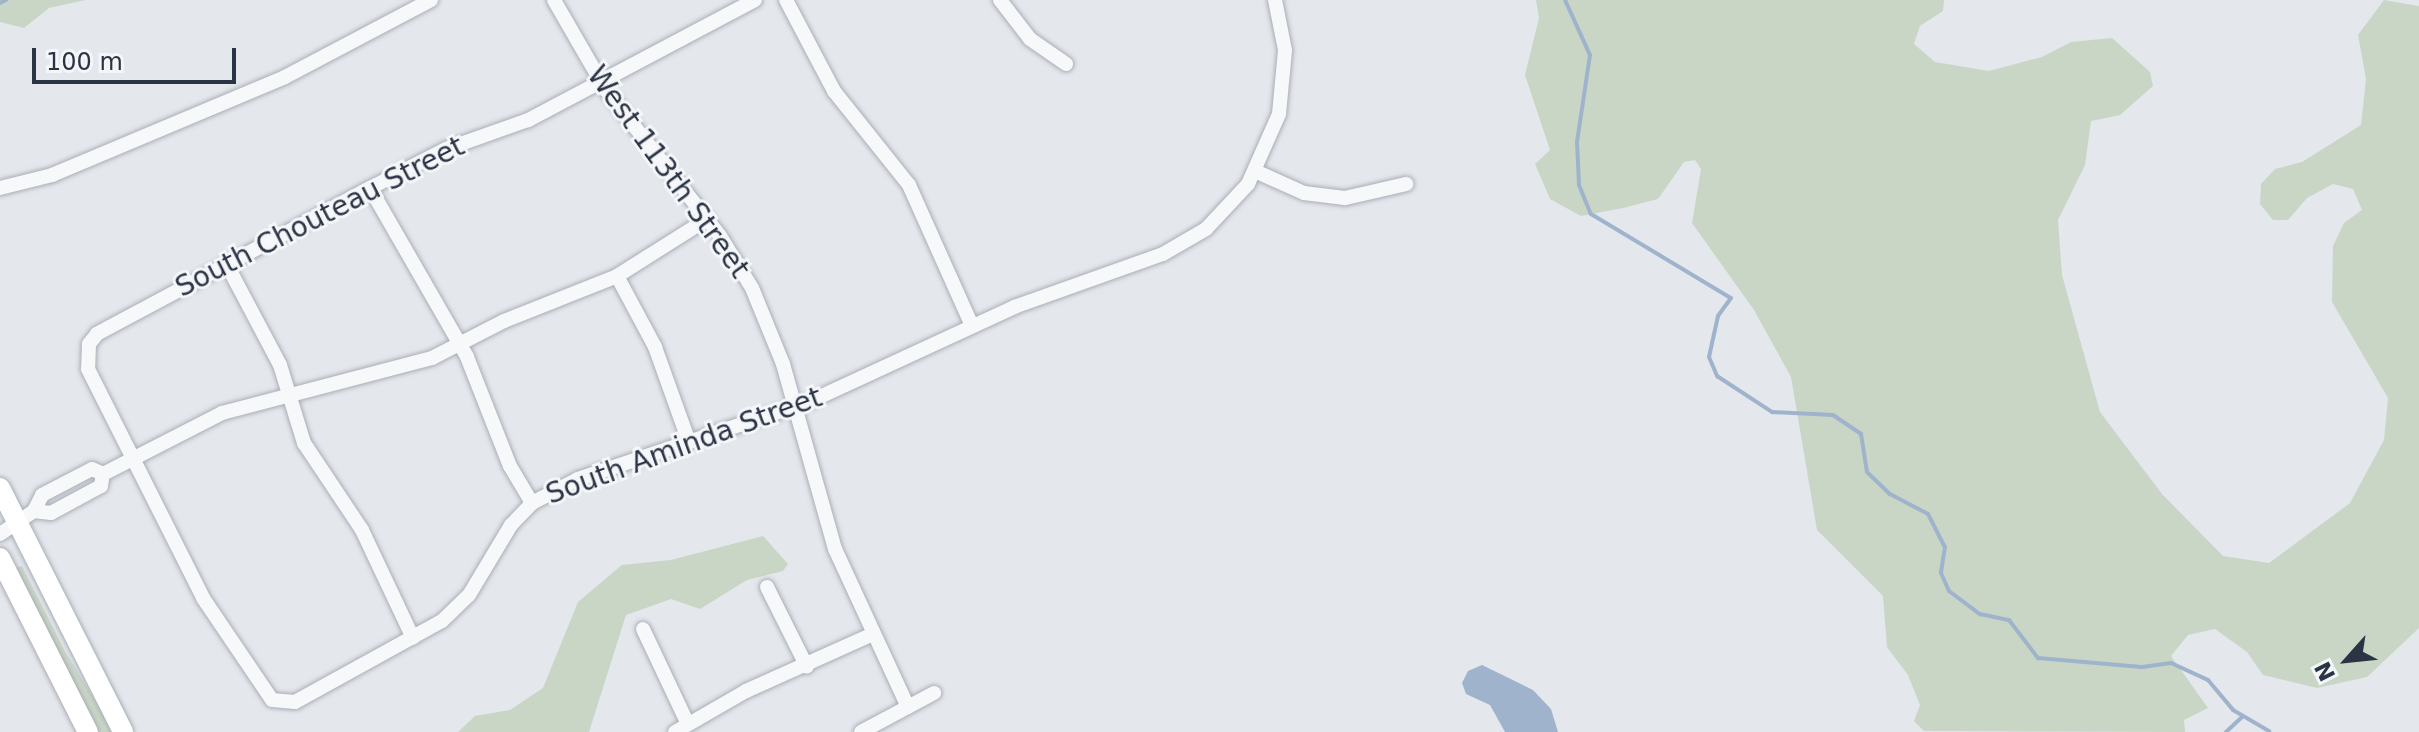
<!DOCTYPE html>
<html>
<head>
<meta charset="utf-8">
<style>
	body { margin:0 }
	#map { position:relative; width:2419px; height:732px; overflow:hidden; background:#e4e7ec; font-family:"DejaVu Sans",sans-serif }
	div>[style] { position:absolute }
	.green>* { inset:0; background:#c9d6c5 }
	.water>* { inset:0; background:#9fb4cc }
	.stream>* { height:4px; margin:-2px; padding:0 2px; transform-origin:2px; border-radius:2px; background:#9fb4cc }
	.roads { filter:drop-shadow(0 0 2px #a9aeb7) drop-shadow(0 0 2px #a9aeb7) }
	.street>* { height:14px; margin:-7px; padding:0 7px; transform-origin:7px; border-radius:7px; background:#f7f8fa }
	.secondary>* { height:20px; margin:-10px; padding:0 10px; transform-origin:10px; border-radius:10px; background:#fff }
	span { translate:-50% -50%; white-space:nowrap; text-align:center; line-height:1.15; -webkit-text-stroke:6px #f4f6f9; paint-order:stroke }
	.street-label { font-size:28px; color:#2b3445 }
	.north { position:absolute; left:2307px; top:620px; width:80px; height:80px; -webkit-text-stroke:6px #f4f6f9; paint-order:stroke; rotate:243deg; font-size:22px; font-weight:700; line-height:32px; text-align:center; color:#2b3445 }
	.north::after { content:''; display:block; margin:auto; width:28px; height:36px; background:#2b3445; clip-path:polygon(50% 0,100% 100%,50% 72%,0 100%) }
	.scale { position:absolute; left:32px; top:48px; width:204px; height:36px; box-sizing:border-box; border:4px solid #2b3445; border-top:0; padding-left:10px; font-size:24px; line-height:28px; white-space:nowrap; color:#2b3445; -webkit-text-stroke:6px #f4f6f9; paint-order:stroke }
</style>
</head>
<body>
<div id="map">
	<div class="green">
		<div style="clip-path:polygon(0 0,85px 0,49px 8px,24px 28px,0 22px)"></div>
		<div style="clip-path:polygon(1536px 0,1944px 0,1943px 11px,1920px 26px,1914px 44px,1935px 62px,1989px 71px,2042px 57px,2071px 42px,2112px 38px,2150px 72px,2153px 86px,2120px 115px,2091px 121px,2085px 165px,2058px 220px,2062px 275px,2100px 412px,2162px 494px,2223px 556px,2269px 563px,2350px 503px,2384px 440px,2388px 398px,2332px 302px,2333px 246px,2344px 223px,2362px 210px,2353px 189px,2333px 184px,2307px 198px,2288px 220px,2273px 220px,2260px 204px,2261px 184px,2275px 169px,2302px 162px,2361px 125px,2366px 79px,2358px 35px,2384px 0,2419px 6px,2419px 628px,2367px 677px,2317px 688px,2263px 675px,2247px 652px,2215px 629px,2188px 635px,2171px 656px,2208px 708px,2184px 720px,2185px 732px,1924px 731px,1914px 721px,1920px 705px,1908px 675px,1887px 647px,1883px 596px,1817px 530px,1791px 377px,1754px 310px,1692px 223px,1701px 169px,1695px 160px,1684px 162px,1658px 199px,1623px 208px,1581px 216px,1550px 199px,1535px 164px,1550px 150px,1525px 75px,1539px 18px)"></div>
		<div style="clip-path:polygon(763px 536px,788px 564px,783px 571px,747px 580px,700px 609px,671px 599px,626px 615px,589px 732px,458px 732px,475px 716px,510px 710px,543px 688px,578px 602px,622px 565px,671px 560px)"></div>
		<div style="clip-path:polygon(22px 566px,66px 653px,115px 732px,97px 732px,15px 568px)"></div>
	</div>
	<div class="water">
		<div style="clip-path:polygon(1482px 665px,1533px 690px,1551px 709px,1558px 732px,1505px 732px,1490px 705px,1466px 694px,1462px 683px,1468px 671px)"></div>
	</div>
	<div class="stream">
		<div style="left:1565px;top:0;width:60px;rotate:65.6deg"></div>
		<div style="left:1590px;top:55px;width:88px;rotate:98.5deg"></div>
		<div style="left:1577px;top:142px;width:43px;rotate:87.3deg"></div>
		<div style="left:1579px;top:185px;width:31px;rotate:68deg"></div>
		<div style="left:1591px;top:214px;width:163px;rotate:31deg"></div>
		<div style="left:1731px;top:298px;width:22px;rotate:126deg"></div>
		<div style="left:1718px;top:316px;width:42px;rotate:102.4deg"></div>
		<div style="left:1709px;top:357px;width:21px;rotate:67deg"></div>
		<div style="left:1717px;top:376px;width:66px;rotate:33.2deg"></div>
		<div style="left:1772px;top:412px;width:61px;rotate:2.8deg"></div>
		<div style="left:1833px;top:415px;width:34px;rotate:34deg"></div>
		<div style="left:1861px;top:434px;width:38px;rotate:81deg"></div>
		<div style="left:1867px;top:472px;width:32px;rotate:44deg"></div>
		<div style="left:1890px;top:494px;width:43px;rotate:27.8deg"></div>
		<div style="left:1928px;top:514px;width:37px;rotate:63deg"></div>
		<div style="left:1945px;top:547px;width:26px;rotate:99deg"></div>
		<div style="left:1941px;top:573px;width:20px;rotate:66deg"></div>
		<div style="left:1949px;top:591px;width:39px;rotate:37deg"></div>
		<div style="left:1980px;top:614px;width:30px;rotate:12deg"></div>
		<div style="left:2009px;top:620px;width:48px;rotate:52.7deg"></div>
		<div style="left:2038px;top:658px;width:104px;rotate:4.9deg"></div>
		<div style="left:2142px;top:667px;width:29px;rotate:-8deg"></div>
		<div style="left:2171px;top:663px;width:41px;rotate:24.7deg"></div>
		<div style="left:2208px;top:680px;width:39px;rotate:50deg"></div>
		<div style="left:2233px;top:710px;width:42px;rotate:30.3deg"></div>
		<div style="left:0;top:3px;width:7px;rotate:-27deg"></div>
		<div style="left:2226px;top:732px;width:23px;rotate:-43deg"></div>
	</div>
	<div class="roads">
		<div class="street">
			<div style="left:554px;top:0;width:104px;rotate:60deg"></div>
			<div style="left:606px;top:90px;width:185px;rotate:52deg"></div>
			<div style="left:720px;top:236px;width:61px;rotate:58.4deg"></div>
			<div style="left:752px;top:288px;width:82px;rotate:67.8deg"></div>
			<div style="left:783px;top:364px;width:192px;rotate:74.3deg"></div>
			<div style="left:835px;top:549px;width:174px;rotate:65.2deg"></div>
			<div style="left:755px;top:0;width:257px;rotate:152.1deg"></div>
			<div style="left:528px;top:120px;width:87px;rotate:160.5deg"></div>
			<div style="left:446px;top:149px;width:85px;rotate:152.8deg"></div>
			<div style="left:370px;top:188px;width:310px;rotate:151.9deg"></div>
			<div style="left:97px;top:334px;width:13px;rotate:129deg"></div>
			<div style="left:89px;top:344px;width:25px;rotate:92deg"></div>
			<div style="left:88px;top:369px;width:256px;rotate:63.3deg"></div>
			<div style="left:203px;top:598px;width:123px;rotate:55.9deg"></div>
			<div style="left:272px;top:700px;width:23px;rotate:5deg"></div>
			<div style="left:295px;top:702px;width:168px;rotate:-28.9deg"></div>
			<div style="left:442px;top:621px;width:37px;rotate:-44deg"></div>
			<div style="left:469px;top:595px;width:82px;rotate:-59deg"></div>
			<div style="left:511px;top:525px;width:30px;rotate:-46deg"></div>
			<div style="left:532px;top:503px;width:52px;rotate:-27.6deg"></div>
			<div style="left:578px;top:479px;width:246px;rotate:-18.5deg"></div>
			<div style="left:811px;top:401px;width:224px;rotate:-24.8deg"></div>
			<div style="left:1014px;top:307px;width:158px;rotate:-19.6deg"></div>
			<div style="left:1163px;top:254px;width:50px;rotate:-30.2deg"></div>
			<div style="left:1206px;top:229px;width:62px;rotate:-47deg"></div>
			<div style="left:1248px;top:184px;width:77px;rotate:-66.1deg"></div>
			<div style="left:1279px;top:114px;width:64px;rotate:-84.6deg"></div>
			<div style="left:1285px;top:50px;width:51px;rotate:-101.3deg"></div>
			<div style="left:786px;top:0;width:103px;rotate:62.2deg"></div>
			<div style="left:834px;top:91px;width:120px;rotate:51.4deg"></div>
			<div style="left:909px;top:185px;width:154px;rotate:65.9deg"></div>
			<div style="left:1000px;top:0;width:49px;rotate:52.4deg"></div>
			<div style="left:1030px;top:39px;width:44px;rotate:34.8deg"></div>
			<div style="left:1255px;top:171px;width:54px;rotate:24.2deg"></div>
			<div style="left:1304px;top:193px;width:41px;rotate:7deg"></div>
			<div style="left:1345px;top:198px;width:63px;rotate:-12.9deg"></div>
			<div style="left:0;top:188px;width:54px;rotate:-14deg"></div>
			<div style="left:52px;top:175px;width:253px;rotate:-22.8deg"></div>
			<div style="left:285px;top:77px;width:165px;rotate:-27.8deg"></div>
			<div style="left:370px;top:188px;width:195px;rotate:60.1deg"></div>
			<div style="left:467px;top:357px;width:117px;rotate:68.5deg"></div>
			<div style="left:510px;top:466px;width:43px;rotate:59.3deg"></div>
			<div style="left:226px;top:263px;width:115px;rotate:62.1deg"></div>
			<div style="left:280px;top:365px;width:82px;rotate:72.9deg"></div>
			<div style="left:304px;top:443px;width:105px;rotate:56.3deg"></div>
			<div style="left:362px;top:530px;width:119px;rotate:64.7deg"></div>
			<div style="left:617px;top:276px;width:81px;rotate:61.8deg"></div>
			<div style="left:655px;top:347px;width:101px;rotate:70.3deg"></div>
			<div style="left:34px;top:511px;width:17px;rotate:7deg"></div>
			<div style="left:51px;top:513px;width:57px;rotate:-28.4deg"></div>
			<div style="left:101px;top:486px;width:12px;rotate:-81deg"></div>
			<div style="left:0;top:534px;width:41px;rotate:-34.1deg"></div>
			<div style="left:34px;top:511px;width:18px;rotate:-63deg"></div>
			<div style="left:42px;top:495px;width:56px;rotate:-27.5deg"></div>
			<div style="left:92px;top:469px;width:12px;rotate:24deg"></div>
			<div style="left:103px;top:474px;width:134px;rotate:-27.1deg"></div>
			<div style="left:222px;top:413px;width:217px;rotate:-14.7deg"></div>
			<div style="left:432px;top:358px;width:81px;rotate:-27.2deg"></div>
			<div style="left:504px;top:321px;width:122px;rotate:-21.7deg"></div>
			<div style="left:617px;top:276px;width:107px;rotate:-32.3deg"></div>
			<div style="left:767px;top:587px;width:89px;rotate:63.4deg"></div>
			<div style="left:643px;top:629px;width:105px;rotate:64.7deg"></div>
			<div style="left:675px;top:732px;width:82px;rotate:-30deg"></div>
			<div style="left:746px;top:691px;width:139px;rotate:-24.2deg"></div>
			<div style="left:861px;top:732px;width:83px;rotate:-28.1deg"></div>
		</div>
		<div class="secondary">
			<div style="left:0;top:488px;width:273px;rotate:63.2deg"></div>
			<div style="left:0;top:558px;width:195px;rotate:63.2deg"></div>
		</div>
	</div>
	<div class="street-label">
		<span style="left:668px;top:172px;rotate:54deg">West 113th Street</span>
		<span style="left:320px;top:217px;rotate:-27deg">South Chouteau Street</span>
		<span style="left:684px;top:446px;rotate:-20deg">South Aminda Street</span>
	</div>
	<div class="north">N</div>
	<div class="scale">100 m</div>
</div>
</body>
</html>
